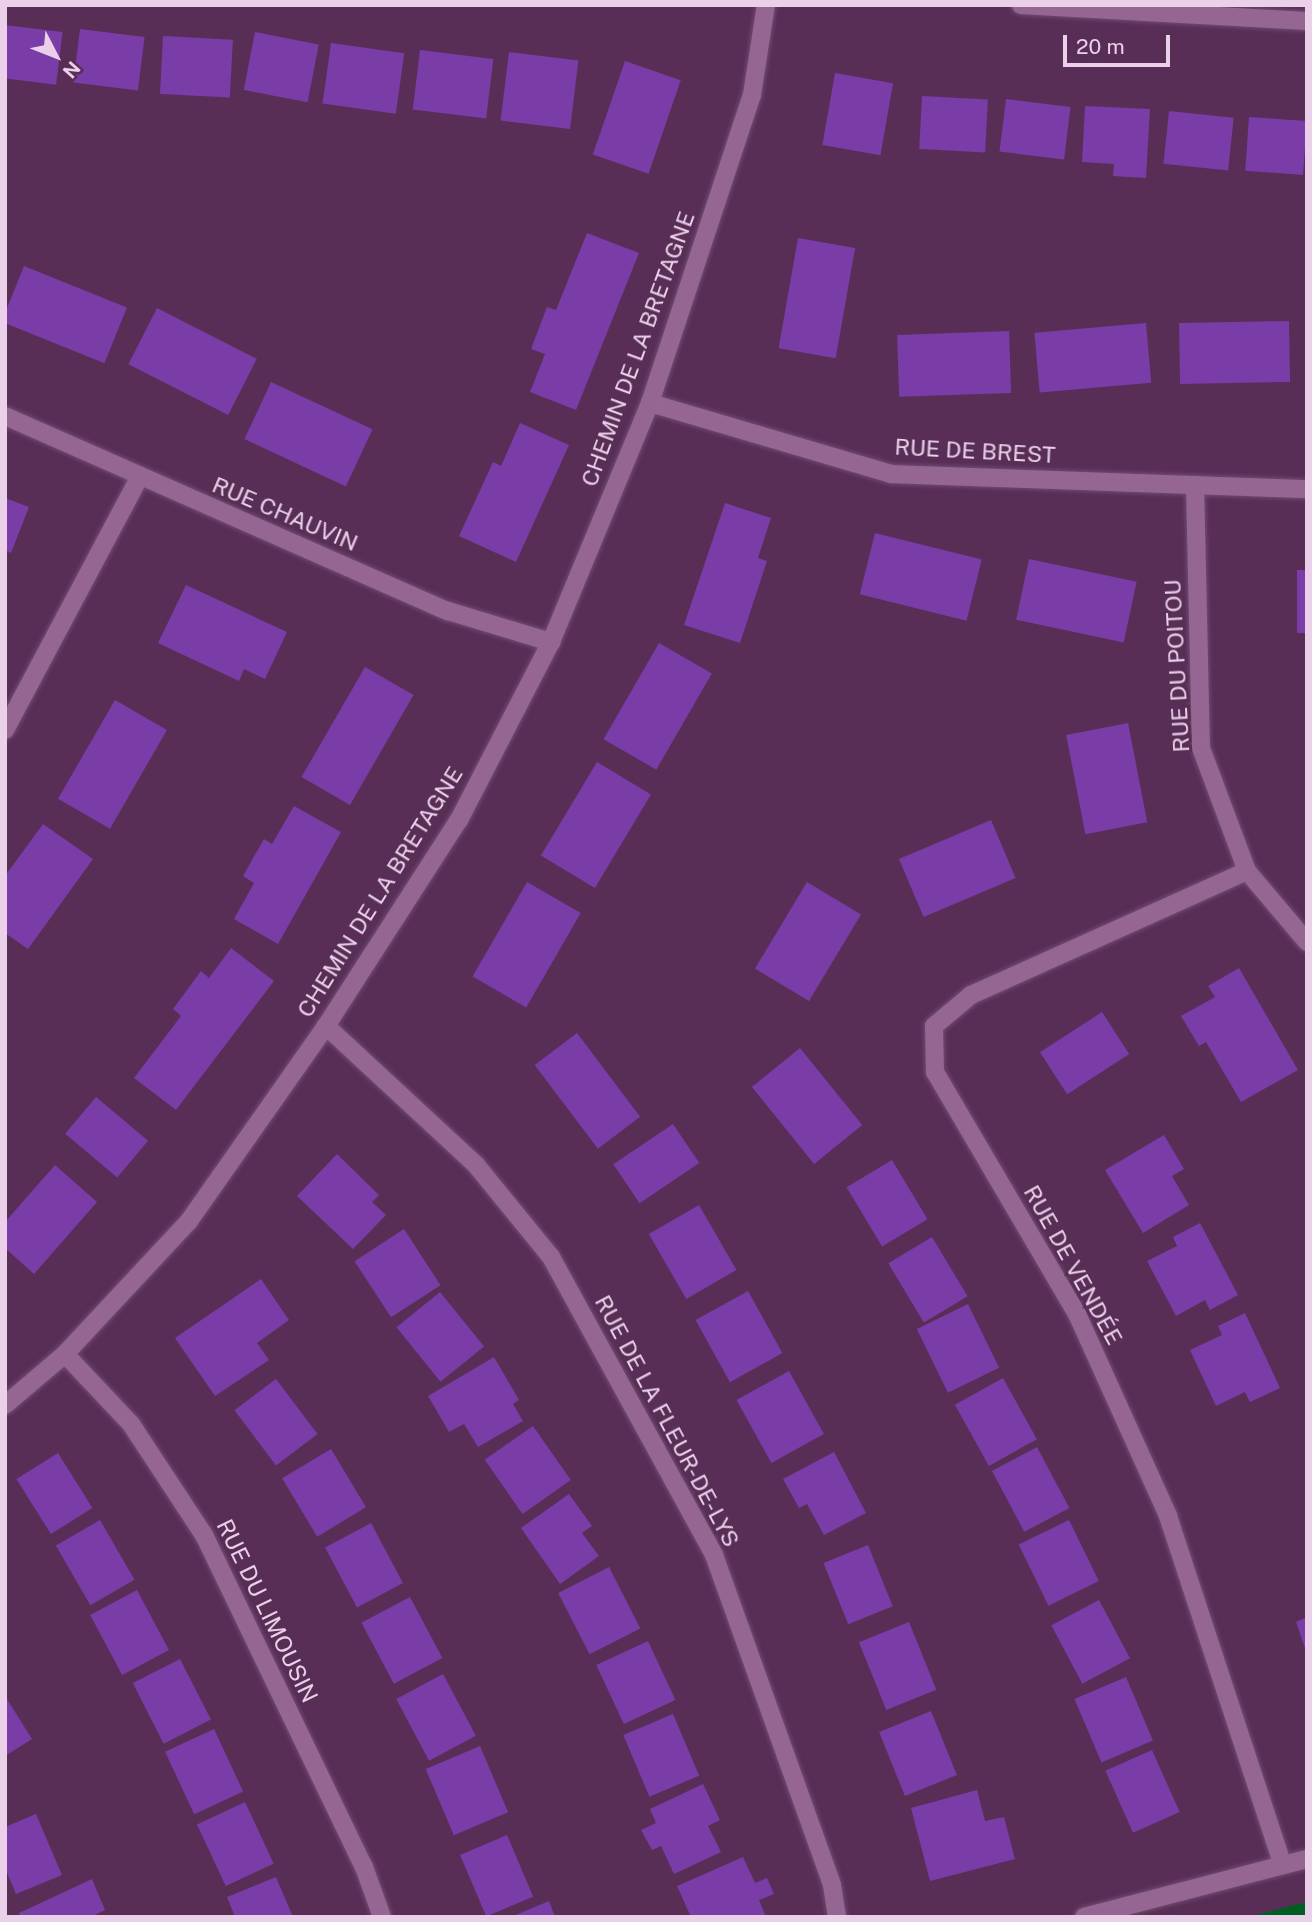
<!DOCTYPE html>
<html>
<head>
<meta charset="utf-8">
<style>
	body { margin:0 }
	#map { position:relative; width:1312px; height:1922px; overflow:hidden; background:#582e57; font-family:"Public Sans",sans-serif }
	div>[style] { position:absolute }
	.green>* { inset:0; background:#015e23 }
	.building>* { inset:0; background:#7a3ca6; transform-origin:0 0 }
	.roads { filter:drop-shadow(0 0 2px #704c70) drop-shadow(0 0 2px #704c70) }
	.minor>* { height:18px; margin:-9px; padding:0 9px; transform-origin:9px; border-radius:9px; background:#966693 }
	span { translate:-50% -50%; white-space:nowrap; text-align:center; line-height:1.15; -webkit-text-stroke:6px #582e57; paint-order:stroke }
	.street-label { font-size:23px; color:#ead0e8 }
	.frame { position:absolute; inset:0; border:7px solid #ead0e8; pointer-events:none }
	.north { position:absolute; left:21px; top:21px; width:70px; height:70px; -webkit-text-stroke:5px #582e57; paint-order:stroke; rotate:132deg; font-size:19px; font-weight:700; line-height:28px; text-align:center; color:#ead0e8 }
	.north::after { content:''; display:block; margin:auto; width:24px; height:32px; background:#ead0e8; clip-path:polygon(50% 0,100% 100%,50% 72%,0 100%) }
	.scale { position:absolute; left:1063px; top:35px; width:107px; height:32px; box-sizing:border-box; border:4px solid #ead0e8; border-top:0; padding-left:9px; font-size:21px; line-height:24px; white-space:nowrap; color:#ead0e8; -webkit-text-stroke:5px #582e57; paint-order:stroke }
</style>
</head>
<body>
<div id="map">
	<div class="green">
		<div style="clip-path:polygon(1307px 1902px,1307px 1917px,1249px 1917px,1294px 1905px)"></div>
	</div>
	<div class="building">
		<div style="left:5px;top:25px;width:58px;height:53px;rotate:7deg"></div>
		<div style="left:80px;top:29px;width:65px;height:54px;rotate:7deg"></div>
		<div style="left:255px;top:32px;width:65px;height:59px;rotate:11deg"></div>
		<div style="left:163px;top:36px;width:70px;height:58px;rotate:3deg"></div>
		<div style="left:331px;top:43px;width:74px;height:61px;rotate:8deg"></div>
		<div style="left:420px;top:50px;width:74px;height:60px;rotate:7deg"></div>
		<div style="left:509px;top:52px;width:70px;height:69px;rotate:7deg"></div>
		<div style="left:625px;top:61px;width:59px;height:99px;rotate:19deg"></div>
		<div style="left:835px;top:73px;width:59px;height:73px;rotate:10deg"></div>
		<div style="left:922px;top:96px;width:66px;height:53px;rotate:3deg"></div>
		<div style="left:1006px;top:99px;width:65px;height:53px;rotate:7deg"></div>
		<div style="clip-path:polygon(1085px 106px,1150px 109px,1146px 178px,1113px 176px,1114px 164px,1082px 162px)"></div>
		<div style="left:1169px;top:111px;width:65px;height:53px;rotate:6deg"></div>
		<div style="left:1249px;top:117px;width:58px;height:54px;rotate:4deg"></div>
		<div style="clip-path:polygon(587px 233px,639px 253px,576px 410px,530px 392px,545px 354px,531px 349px,547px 307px,556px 310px)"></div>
		<div style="left:798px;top:238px;width:58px;height:112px;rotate:10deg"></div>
		<div style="left:24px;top:266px;width:111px;height:60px;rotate:22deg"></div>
		<div style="left:157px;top:308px;width:112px;height:63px;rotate:27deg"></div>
		<div style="left:1289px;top:321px;width:61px;height:110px;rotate:89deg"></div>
		<div style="left:1146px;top:323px;width:60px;height:112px;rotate:85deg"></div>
		<div style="left:1009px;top:331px;width:62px;height:112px;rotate:88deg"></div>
		<div style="left:271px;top:382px;width:112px;height:63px;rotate:25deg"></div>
		<div style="clip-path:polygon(520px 423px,569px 445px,516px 562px,459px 536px,493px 462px,501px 466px)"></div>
		<div style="clip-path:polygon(5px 498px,29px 507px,11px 553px,5px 550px)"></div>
		<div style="clip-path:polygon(725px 503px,771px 518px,758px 558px,767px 561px,740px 643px,684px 625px)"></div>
		<div style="left:875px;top:533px;width:110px;height:63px;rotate:14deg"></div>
		<div style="left:1029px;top:559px;width:110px;height:62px;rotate:12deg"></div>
		<div style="left:1297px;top:570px;width:10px;height:63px"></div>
		<div style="clip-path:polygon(186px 585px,287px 632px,265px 679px,244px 669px,239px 681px,158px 643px)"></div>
		<div style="left:659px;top:643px;width:61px;height:111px;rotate:30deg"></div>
		<div style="left:365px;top:667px;width:56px;height:127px;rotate:30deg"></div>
		<div style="left:115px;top:700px;width:60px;height:114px;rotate:30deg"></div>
		<div style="left:1128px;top:723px;width:101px;height:63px;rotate:79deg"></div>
		<div style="left:597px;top:762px;width:63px;height:109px;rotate:31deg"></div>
		<div style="clip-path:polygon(294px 806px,341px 832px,278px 944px,234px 919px,254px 883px,243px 876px,264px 839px,272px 844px)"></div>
		<div style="left:991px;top:820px;width:63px;height:100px;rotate:67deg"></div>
		<div style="clip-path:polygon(43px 824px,93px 859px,28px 949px,5px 933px,5px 876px)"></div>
		<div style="left:527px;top:882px;width:62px;height:109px;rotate:30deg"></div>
		<div style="left:807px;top:882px;width:63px;height:101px;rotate:31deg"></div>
		<div style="clip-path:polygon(231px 948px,274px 981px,176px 1110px,134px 1078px,181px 1016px,173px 1009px,201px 971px,209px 978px)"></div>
		<div style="clip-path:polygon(1239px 968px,1298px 1070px,1241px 1102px,1206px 1042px,1199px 1046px,1181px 1016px,1215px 997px,1208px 986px)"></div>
		<div style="left:1102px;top:1012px;width:50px;height:74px;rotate:57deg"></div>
		<div style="left:577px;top:1033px;width:105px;height:53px;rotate:53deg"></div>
		<div style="left:800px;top:1048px;width:99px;height:62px;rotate:51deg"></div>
		<div style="left:96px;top:1097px;width:68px;height:48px;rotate:40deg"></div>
		<div style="left:673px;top:1124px;width:47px;height:72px;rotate:56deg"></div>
		<div style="clip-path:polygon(1164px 1135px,1184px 1169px,1172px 1176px,1189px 1205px,1143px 1233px,1105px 1170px)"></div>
		<div style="clip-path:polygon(337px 1154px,379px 1195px,372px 1202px,386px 1215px,353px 1249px,297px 1196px)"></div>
		<div style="left:892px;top:1160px;width:69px;height:53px;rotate:59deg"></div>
		<div style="clip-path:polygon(55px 1165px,97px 1202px,34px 1274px,5px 1248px,5px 1222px)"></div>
		<div style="left:699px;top:1205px;width:75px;height:58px;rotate:60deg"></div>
		<div style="clip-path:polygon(1200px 1223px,1238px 1295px,1210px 1310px,1205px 1300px,1176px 1316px,1147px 1261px,1177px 1246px,1173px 1237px)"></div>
		<div style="left:404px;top:1229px;width:67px;height:59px;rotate:57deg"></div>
		<div style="left:932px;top:1237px;width:69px;height:51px;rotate:59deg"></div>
		<div style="clip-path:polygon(261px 1279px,289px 1320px,257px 1343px,269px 1360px,215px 1396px,175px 1338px)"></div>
		<div style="left:748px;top:1291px;width:71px;height:60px;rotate:61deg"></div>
		<div style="left:440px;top:1292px;width:70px;height:56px;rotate:51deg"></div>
		<div style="left:968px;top:1304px;width:71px;height:57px;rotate:64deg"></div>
		<div style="clip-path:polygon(1245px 1313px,1280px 1388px,1250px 1402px,1245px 1392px,1216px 1406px,1190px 1350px,1222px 1335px,1218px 1326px)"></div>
		<div style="clip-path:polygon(494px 1357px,519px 1400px,513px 1404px,523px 1421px,478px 1447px,464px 1424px,449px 1432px,428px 1396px)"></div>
		<div style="left:789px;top:1371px;width:72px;height:60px;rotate:61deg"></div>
		<div style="left:1003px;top:1378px;width:70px;height:55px;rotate:61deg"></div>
		<div style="left:276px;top:1379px;width:69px;height:52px;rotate:53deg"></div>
		<div style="left:533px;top:1426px;width:66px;height:59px;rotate:55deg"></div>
		<div style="left:1037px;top:1447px;width:69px;height:51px;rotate:62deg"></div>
		<div style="left:331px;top:1449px;width:68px;height:57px;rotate:59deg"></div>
		<div style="clip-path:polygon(834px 1452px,866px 1513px,824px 1535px,807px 1504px,799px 1508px,783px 1479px)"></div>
		<div style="left:58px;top:1453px;width:65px;height:49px;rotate:58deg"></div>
		<div style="clip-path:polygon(569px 1494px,592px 1526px,582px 1533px,599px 1556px,560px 1584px,521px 1528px)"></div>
		<div style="left:100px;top:1520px;width:69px;height:51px;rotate:60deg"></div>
		<div style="left:1069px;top:1520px;width:68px;height:56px;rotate:64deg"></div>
		<div style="left:371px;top:1523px;width:68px;height:52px;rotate:62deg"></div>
		<div style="left:868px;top:1545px;width:66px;height:48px;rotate:68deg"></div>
		<div style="left:609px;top:1567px;width:69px;height:57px;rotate:63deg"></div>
		<div style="left:137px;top:1590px;width:68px;height:53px;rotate:62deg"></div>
		<div style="left:410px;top:1597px;width:69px;height:55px;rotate:62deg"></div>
		<div style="left:1099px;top:1600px;width:66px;height:54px;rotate:62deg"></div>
		<div style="clip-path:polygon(1307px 1617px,1307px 1651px,1306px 1651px,1296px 1622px)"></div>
		<div style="left:909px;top:1622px;width:73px;height:54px;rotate:68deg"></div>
		<div style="left:648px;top:1641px;width:65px;height:57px;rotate:65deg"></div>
		<div style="left:180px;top:1659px;width:68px;height:53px;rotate:63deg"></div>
		<div style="left:443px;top:1674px;width:70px;height:53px;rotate:62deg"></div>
		<div style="left:1126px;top:1677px;width:69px;height:56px;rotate:67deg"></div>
		<div style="clip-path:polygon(5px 1696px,32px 1739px,5px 1756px)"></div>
		<div style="left:931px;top:1711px;width:69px;height:56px;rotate:68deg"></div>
		<div style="left:673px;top:1714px;width:67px;height:54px;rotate:67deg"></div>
		<div style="left:214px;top:1729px;width:69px;height:54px;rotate:65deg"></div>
		<div style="left:480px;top:1746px;width:72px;height:59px;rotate:67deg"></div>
		<div style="left:1152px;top:1750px;width:68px;height:51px;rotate:66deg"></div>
		<div style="clip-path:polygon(703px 1784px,720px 1820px,708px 1826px,721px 1852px,674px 1874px,661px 1846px,652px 1850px,641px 1830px,656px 1823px,650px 1809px)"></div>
		<div style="clip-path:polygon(977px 1790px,985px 1821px,1004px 1817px,1015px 1859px,930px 1881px,911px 1808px)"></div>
		<div style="left:245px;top:1802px;width:68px;height:53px;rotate:65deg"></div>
		<div style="clip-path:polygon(36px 1814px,62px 1875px,16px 1894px,5px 1868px,5px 1827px)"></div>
		<div style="left:507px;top:1835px;width:67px;height:51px;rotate:67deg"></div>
		<div style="clip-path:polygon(743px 1857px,755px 1883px,767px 1878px,774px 1894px,759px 1900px,766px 1917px,691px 1917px,677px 1886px)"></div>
		<div style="clip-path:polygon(276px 1877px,293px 1917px,235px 1917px,227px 1897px)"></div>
		<div style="clip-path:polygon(92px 1879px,105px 1910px,91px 1917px,20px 1917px,19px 1913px)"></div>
		<div style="clip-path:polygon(549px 1901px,555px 1917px,511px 1917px)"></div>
	</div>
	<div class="roads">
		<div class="minor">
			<div style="left:1021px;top:5px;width:286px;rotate:3.2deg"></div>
			<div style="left:650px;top:403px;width:251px;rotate:16.4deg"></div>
			<div style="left:891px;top:474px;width:416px;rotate:2.1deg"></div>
			<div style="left:5px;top:416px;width:484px;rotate:23.8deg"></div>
			<div style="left:448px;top:611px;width:108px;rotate:16.8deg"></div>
			<div style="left:1195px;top:485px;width:263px;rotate:88.7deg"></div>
			<div style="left:1201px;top:748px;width:131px;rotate:69.5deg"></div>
			<div style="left:1247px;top:871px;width:93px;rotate:49.8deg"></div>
			<div style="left:5px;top:730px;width:285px;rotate:-62deg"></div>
			<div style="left:1247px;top:871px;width:303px;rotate:155.8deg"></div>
			<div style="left:971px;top:995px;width:48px;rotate:140deg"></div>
			<div style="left:934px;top:1026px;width:46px;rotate:88.8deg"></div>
			<div style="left:935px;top:1072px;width:281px;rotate:59.6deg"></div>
			<div style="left:1077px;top:1314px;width:222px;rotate:65.7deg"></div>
			<div style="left:1168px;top:1516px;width:367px;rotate:71.8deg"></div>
			<div style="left:326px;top:1026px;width:205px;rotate:42.8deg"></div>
			<div style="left:476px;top:1165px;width:119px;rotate:50.8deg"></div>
			<div style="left:551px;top:1257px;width:340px;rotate:61.3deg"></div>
			<div style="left:714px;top:1555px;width:350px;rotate:70.3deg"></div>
			<div style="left:832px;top:1885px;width:32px;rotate:81deg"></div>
			<div style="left:65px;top:1354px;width:96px;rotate:46.7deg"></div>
			<div style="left:131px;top:1424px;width:133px;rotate:56.7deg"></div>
			<div style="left:204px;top:1535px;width:369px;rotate:64.3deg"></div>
			<div style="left:364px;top:1867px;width:53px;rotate:70.2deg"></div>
			<div style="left:5px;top:1405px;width:79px;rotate:-40.4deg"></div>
			<div style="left:65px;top:1354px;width:182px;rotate:-47deg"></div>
			<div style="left:189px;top:1221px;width:238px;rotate:-54.9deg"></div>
			<div style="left:326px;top:1026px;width:245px;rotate:-57.2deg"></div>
			<div style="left:459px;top:820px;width:200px;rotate:-62.7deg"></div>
			<div style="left:551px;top:642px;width:259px;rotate:-67.5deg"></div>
			<div style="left:650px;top:403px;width:324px;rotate:-71.7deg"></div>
			<div style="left:752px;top:95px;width:91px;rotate:-81.2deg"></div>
			<div style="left:1084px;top:1917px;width:230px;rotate:-14.6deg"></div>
		</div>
	</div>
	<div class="street-label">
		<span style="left:638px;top:349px;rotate:-70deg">CHEMIN DE LA BRETAGNE</span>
		<span style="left:975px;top:451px;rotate:3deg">RUE DE BREST</span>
		<span style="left:285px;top:514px;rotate:23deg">RUE CHAUVIN</span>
		<span style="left:1177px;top:666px;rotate:-93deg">RUE DU POITOU</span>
		<span style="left:380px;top:892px;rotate:-58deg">CHEMIN DE LA BRETAGNE</span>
		<span style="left:1073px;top:1265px;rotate:61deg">RUE DE VENDÉE</span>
		<span style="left:667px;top:1421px;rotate:62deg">RUE DE LA FLEUR-DE-LYS</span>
		<span style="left:267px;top:1611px;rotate:64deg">RUE DU LIMOUSIN</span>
	</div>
	<div class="frame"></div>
	<div class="north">N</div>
	<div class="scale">20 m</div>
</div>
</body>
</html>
